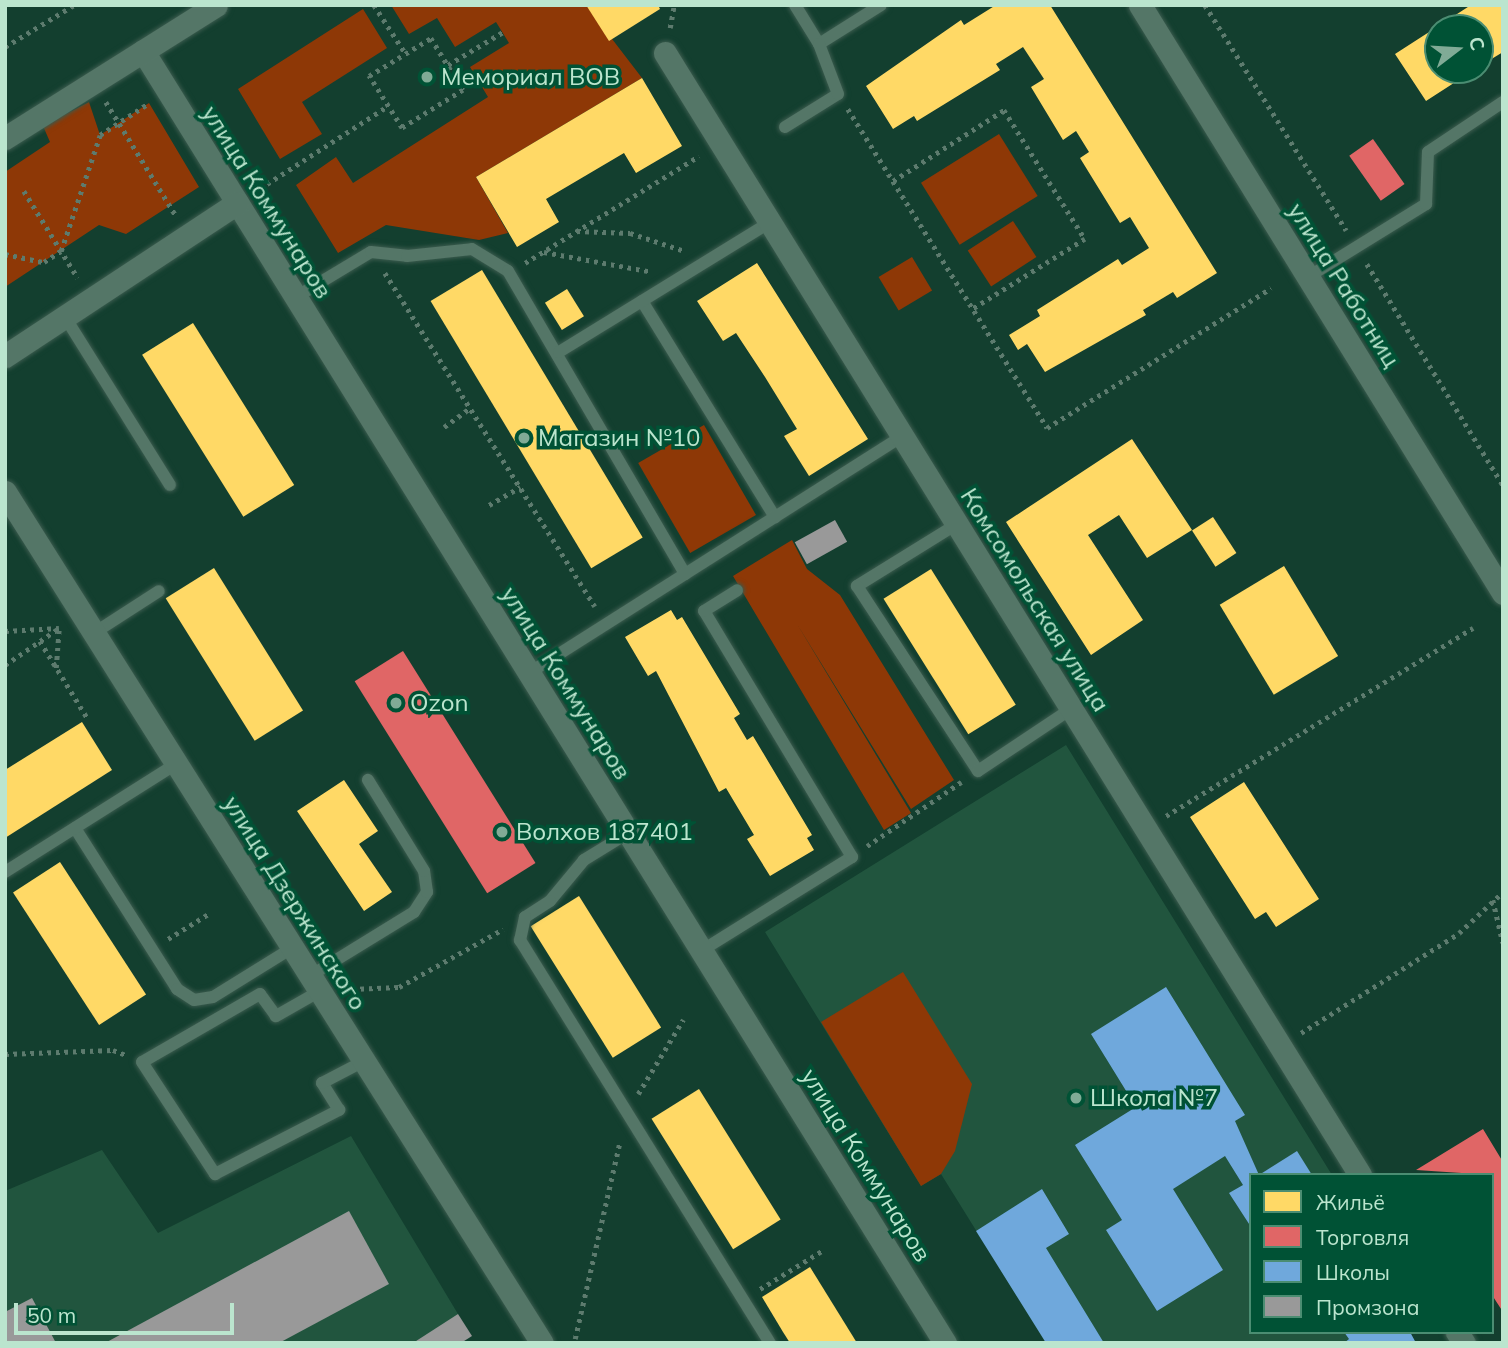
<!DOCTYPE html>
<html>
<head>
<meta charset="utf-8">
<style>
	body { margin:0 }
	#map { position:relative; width:1508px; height:1348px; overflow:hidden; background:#133f2f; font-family:Mulish,sans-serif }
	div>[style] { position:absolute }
	.built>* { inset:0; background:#21553e }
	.green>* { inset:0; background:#8e3806; transform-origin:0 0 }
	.homes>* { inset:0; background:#ffd966; transform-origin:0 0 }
	.shops>* { inset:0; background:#e06666; transform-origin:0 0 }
	.schools>* { inset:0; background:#6fa8dc }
	.industry>* { inset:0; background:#999; transform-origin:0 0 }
	.path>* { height:4.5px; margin-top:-2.25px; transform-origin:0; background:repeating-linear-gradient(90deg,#5d7b6e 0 3.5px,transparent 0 8.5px) }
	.roads { filter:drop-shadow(0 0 2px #3b5b4e) drop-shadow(0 0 2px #3b5b4e) }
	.lane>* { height:12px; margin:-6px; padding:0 6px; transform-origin:6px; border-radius:6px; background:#547667 }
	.street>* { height:23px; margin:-11.5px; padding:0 11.5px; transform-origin:11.5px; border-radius:11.5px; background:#547667 }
	.dots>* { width:19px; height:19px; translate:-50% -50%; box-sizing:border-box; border:4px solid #005235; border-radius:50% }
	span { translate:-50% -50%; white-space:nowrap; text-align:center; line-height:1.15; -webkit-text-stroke:7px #005235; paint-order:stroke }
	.poi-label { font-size:24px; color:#bbe5ce }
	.left { translate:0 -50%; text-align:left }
	.street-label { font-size:24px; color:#bbe5ce }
	.frame { position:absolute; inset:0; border:7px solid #bbe5ce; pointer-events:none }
	.legend { position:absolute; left:1249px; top:1173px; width:245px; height:161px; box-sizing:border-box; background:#005235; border:2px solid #4b8d72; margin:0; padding:9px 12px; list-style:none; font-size:21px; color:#bbe5ce }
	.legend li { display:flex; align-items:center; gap:14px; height:35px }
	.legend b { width:35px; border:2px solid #4b8d72 }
	.north { position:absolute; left:1424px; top:14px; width:70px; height:70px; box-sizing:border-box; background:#005235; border:2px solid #4b8d72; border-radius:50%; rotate:73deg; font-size:19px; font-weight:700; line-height:28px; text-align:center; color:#bbe5ce }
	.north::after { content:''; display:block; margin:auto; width:24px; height:32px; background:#80ab96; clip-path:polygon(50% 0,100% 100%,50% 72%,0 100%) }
	.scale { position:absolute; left:14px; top:1303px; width:220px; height:32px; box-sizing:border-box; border:4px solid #bbe5ce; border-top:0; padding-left:9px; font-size:21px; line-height:24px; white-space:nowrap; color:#bbe5ce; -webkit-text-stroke:5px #005235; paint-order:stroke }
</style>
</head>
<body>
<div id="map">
	<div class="built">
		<div style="clip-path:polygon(1066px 745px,1332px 1175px,1251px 1175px,1251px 1332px,1410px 1332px,1416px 1343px,1046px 1343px,941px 1174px,921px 1186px,765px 932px)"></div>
		<div style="clip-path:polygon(351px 1136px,458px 1314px,440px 1343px,5px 1343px,5px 1191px,102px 1150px,158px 1233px)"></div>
	</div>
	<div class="green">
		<div style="clip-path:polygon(391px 5px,586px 5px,642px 78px,476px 177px,508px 233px,479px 240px,386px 225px,338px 253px,296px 185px,336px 157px,353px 183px,488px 97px,470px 67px,509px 43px,496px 22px,455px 47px,437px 18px,409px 34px)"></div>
		<div style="clip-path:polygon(363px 9px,387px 48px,302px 102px,322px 134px,280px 159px,238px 89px)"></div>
		<div style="clip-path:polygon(89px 102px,100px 135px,149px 103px,199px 187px,126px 234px,99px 225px,5px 287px,5px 172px,50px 142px,43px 126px)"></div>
		<div style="left:999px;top:134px;width:73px;height:92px;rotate:58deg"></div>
		<div style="left:1013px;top:221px;width:43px;height:54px;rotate:57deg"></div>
		<div style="left:912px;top:257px;width:39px;height:39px;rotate:59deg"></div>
		<div style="left:704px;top:425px;width:104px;height:76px;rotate:60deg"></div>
		<div style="clip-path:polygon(792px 540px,807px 569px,840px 595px,954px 780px,911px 809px,797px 624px,911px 813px,884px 830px,733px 576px)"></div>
		<div style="clip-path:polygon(903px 972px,972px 1084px,955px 1151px,941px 1174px,921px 1186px,821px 1022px)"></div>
	</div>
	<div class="homes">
		<div style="clip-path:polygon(586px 5px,658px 5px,660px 9px,609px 41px)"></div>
		<div style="clip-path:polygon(996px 5px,1050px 5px,1217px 273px,1177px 298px,1173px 292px,1143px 310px,1146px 315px,1045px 372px,1027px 344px,1018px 350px,1009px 335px,1040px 316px,1037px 310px,1118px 259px,1122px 265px,1149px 248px,1130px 217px,1120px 223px,1080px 158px,1089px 152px,1076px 131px,1063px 140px,1031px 87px,1044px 79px,1023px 47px,996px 64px,1000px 70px,917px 121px,914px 116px,893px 129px,866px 86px,961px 20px,964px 25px)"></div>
		<div style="clip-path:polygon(1471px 5px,1503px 5px,1503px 52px,1480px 66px,1480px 28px,1438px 28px,1438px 70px,1474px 70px,1426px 101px,1395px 54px)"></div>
		<div style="clip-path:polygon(642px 78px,682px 146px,636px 173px,624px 153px,546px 199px,559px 222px,517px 247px,476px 177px)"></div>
		<div style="clip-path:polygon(757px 263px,868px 439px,809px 476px,784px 436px,797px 429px,765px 377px,736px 333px,723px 341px,697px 301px)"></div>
		<div style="left:482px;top:270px;width:312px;height:60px;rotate:59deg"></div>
		<div style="left:567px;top:289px;width:32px;height:26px;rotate:58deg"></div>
		<div style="left:193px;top:323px;width:191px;height:60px;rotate:58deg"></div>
		<div style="clip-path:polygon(1132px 439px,1192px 530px,1147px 558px,1119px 515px,1088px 535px,1143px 620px,1091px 655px,1006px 522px)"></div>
		<div style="left:1213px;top:517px;width:43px;height:25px;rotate:57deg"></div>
		<div style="left:1284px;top:566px;width:105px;height:75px;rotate:59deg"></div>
		<div style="left:214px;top:568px;width:168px;height:57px;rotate:58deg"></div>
		<div style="left:931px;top:569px;width:160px;height:56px;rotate:58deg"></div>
		<div style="clip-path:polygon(671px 610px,677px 620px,682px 617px,740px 714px,734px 718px,747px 740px,753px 736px,812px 835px,807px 838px,814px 850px,770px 876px,747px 839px,754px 835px,726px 788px,719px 792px,656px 671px,648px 676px,625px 637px)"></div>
		<div style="clip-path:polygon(82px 722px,112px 770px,5px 838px,5px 770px)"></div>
		<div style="clip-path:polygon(344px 780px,378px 831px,359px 844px,392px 892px,364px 911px,297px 811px)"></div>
		<div style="clip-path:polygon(1244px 782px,1319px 899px,1276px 927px,1266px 912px,1255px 919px,1190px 817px)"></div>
		<div style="left:60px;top:862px;width:158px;height:56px;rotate:57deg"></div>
		<div style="left:579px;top:896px;width:155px;height:57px;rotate:58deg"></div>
		<div style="left:699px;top:1089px;width:154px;height:56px;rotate:58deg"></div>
		<div style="clip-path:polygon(810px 1267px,857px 1343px,790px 1343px,783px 1332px,762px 1297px)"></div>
	</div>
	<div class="shops">
		<div style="left:1373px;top:139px;width:55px;height:29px;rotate:55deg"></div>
		<div style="left:403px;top:651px;width:250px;height:57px;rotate:58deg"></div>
		<div style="clip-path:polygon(1483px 1129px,1503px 1162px,1503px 1312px,1492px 1295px,1492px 1175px,1416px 1170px)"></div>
	</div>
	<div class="schools">
		<div style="clip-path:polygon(1166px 987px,1245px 1115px,1235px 1121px,1259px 1175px,1251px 1175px,1251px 1227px,1229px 1193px,1243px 1185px,1225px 1156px,1173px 1189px,1223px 1270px,1157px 1311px,1106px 1230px,1122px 1220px,1075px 1145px,1136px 1107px,1091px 1034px)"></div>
		<div style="clip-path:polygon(1297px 1151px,1312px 1175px,1259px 1175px)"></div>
		<div style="clip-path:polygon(1042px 1189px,1069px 1234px,1046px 1248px,1104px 1343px,1046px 1343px,976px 1231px)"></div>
		<div style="clip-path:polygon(1344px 1332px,1410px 1332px,1416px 1343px,1344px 1343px,1349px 1339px)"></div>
	</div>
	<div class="industry">
		<div style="left:835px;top:520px;width:25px;height:46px;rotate:61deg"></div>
		<div style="clip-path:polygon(349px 1211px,389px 1284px,279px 1343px,105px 1343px)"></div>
		<div style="clip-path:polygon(32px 1298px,56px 1343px,5px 1343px,5px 1312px)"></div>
		<div style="clip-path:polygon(458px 1314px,472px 1336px,461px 1343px,413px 1343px)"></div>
	</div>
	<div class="path">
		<div style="left:374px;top:5px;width:59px;rotate:56.9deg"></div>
		<div style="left:1205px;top:5px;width:266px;rotate:57.9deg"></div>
		<div style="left:670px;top:28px;width:23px;rotate:-80deg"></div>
		<div style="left:431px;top:38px;width:61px;rotate:58.4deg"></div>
		<div style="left:463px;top:90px;width:72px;rotate:148.1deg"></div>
		<div style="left:402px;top:128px;width:62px;rotate:-122.4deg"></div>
		<div style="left:369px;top:76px;width:73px;rotate:-31.5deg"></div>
		<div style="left:5px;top:47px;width:81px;rotate:-31.3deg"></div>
		<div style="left:448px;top:65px;width:64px;rotate:-31deg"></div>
		<div style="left:106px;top:102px;width:132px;rotate:58.4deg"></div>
		<div style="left:848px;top:109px;width:376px;rotate:58deg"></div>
		<div style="left:1047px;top:428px;width:264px;rotate:-32deg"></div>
		<div style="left:893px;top:181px;width:132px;rotate:-32.6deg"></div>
		<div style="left:1004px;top:110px;width:152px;rotate:57.9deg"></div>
		<div style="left:1085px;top:239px;width:132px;rotate:148deg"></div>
		<div style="left:267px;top:184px;width:144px;rotate:-32.8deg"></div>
		<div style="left:24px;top:191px;width:102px;rotate:58.2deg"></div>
		<div style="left:577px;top:231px;width:53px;rotate:2.2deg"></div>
		<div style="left:630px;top:233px;width:58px;rotate:18.1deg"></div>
		<div style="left:544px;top:252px;width:106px;rotate:10.4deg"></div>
		<div style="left:5px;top:254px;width:40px;rotate:12deg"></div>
		<div style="left:44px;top:262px;width:20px;rotate:-33deg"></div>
		<div style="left:61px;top:251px;width:122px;rotate:-71.4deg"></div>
		<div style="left:100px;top:135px;width:55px;rotate:-33.1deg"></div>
		<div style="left:525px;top:263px;width:204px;rotate:-31.6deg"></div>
		<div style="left:1367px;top:264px;width:259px;rotate:58.4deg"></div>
		<div style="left:385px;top:273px;width:394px;rotate:57.8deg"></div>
		<div style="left:444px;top:427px;width:32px;rotate:-36deg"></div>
		<div style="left:489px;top:505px;width:36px;rotate:-30deg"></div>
		<div style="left:5px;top:631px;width:54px;rotate:-3.2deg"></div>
		<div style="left:40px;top:641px;width:92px;rotate:58.4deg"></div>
		<div style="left:5px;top:665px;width:65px;rotate:-34.4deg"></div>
		<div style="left:56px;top:668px;width:40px;rotate:-85.7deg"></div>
		<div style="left:1166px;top:816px;width:360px;rotate:-31.5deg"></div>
		<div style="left:867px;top:846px;width:114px;rotate:-34.2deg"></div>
		<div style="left:1493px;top:900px;width:44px;rotate:76.9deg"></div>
		<div style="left:168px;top:939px;width:49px;rotate:-31.8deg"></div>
		<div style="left:352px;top:989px;width:47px;rotate:-2.4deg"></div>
		<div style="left:399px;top:987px;width:119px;rotate:-29.1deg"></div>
		<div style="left:1301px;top:1033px;width:187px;rotate:-32.3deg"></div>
		<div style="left:1459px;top:933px;width:60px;rotate:-43deg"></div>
		<div style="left:5px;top:1054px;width:108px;rotate:-2.1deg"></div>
		<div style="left:113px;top:1050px;width:14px;rotate:21deg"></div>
		<div style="left:638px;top:1094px;width:87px;rotate:-58.7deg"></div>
		<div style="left:760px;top:1289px;width:76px;rotate:-31.6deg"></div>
		<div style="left:575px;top:1339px;width:203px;rotate:-77.2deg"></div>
	</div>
	<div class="roads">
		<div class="lane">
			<div style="left:795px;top:5px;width:46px;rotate:58.4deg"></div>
			<div style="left:819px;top:44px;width:73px;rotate:-32.2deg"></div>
			<div style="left:785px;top:127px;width:62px;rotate:-31.9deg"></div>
			<div style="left:838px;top:94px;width:53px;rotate:-110.8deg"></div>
			<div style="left:1308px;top:277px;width:139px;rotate:-31.7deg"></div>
			<div style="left:1426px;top:204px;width:52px;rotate:-87.8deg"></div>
			<div style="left:1428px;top:152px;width:90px;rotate:-33.7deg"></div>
			<div style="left:296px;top:297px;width:87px;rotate:-31deg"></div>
			<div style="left:371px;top:252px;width:36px;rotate:6deg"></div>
			<div style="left:407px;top:256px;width:65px;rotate:-6.1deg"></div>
			<div style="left:472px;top:249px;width:42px;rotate:31.4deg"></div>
			<div style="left:508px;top:271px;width:351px;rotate:59.7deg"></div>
			<div style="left:642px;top:301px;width:254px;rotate:58.4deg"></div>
			<div style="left:65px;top:317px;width:198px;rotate:58deg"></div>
			<div style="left:559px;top:352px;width:248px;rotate:-31.6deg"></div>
			<div style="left:957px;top:524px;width:118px;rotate:148.2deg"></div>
			<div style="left:857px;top:586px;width:221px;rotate:56.8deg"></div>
			<div style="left:978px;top:771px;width:112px;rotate:-33.7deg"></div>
			<div style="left:94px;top:633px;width:77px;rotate:-32.9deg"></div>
			<div style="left:529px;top:673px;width:442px;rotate:-32.4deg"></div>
			<div style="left:75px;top:828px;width:191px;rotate:57.6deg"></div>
			<div style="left:177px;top:989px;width:20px;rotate:33deg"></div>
			<div style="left:194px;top:1000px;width:19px;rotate:-9deg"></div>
			<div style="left:213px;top:997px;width:93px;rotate:-31.8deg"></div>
			<div style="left:628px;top:833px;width:52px;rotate:148.5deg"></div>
			<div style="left:584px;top:860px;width:53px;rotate:129.7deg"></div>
			<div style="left:550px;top:901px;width:30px;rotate:147deg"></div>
			<div style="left:525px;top:917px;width:24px;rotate:102deg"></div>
			<div style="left:520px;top:940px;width:474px;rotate:58.2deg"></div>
			<div style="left:5px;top:872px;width:202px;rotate:-32.3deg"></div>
			<div style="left:701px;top:951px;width:178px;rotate:-31.9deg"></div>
			<div style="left:852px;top:857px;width:287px;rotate:-121deg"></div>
			<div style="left:704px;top:611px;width:39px;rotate:-32deg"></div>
			<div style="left:310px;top:976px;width:122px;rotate:-31.6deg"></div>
			<div style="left:414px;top:912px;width:24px;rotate:-57deg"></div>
			<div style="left:427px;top:892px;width:21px;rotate:-98deg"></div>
			<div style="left:424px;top:871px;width:107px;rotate:-121.6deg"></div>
			<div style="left:320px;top:991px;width:51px;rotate:150.4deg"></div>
			<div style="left:276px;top:1016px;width:27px;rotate:-126deg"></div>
			<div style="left:260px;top:994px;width:136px;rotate:150deg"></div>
			<div style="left:142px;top:1062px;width:134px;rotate:56.9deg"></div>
			<div style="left:215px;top:1174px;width:140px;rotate:-27.3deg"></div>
			<div style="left:339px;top:1110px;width:32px;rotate:-122deg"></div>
			<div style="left:322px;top:1083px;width:47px;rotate:-27.6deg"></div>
		</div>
		<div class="street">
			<div style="left:1140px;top:5px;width:691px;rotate:58.31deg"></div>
			<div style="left:143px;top:51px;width:1521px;rotate:58.17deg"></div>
			<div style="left:665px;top:53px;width:1320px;rotate:58.22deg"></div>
			<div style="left:5px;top:138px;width:249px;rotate:-32.2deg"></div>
			<div style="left:5px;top:356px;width:278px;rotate:-33.4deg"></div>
			<div style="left:5px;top:492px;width:1006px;rotate:57.75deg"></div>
			<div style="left:1457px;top:1332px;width:13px;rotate:58deg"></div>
		</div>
	</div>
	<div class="dots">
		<div style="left:427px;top:77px;background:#80ab96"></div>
		<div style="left:524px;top:438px;background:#80ab96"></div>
		<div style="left:396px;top:703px;background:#80ab96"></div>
		<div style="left:502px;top:832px;background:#80ab96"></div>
		<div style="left:1076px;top:1098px;background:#80ab96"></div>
	</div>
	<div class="poi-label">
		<span class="left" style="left:441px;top:77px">Мемориал ВОВ</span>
		<span class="left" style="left:538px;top:438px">Магазин №10</span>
		<span class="left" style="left:410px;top:703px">Ozon</span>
		<span class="left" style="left:516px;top:832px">Волхов 187401</span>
		<span class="left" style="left:1090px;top:1098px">Школа №7</span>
	</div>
	<div class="street-label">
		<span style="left:267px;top:202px;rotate:58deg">улица Коммунаров</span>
		<span style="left:1344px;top:285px;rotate:58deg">улица Работниц</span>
		<span style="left:1035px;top:600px;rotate:58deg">Комсомольская улица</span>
		<span style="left:566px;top:683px;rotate:58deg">улица Коммунаров</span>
		<span style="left:295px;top:903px;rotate:58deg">улица Дзержинского</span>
		<span style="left:866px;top:1165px;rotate:58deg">улица Коммунаров</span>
	</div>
	<div class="frame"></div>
	<ul class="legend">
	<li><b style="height:19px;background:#ffd966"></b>Жильё</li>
	<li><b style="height:19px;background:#e06666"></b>Торговля</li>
	<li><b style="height:19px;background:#6fa8dc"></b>Школы</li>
	<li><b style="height:19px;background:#999"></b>Промзона</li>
	</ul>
	<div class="north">С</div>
	<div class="scale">50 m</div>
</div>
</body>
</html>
